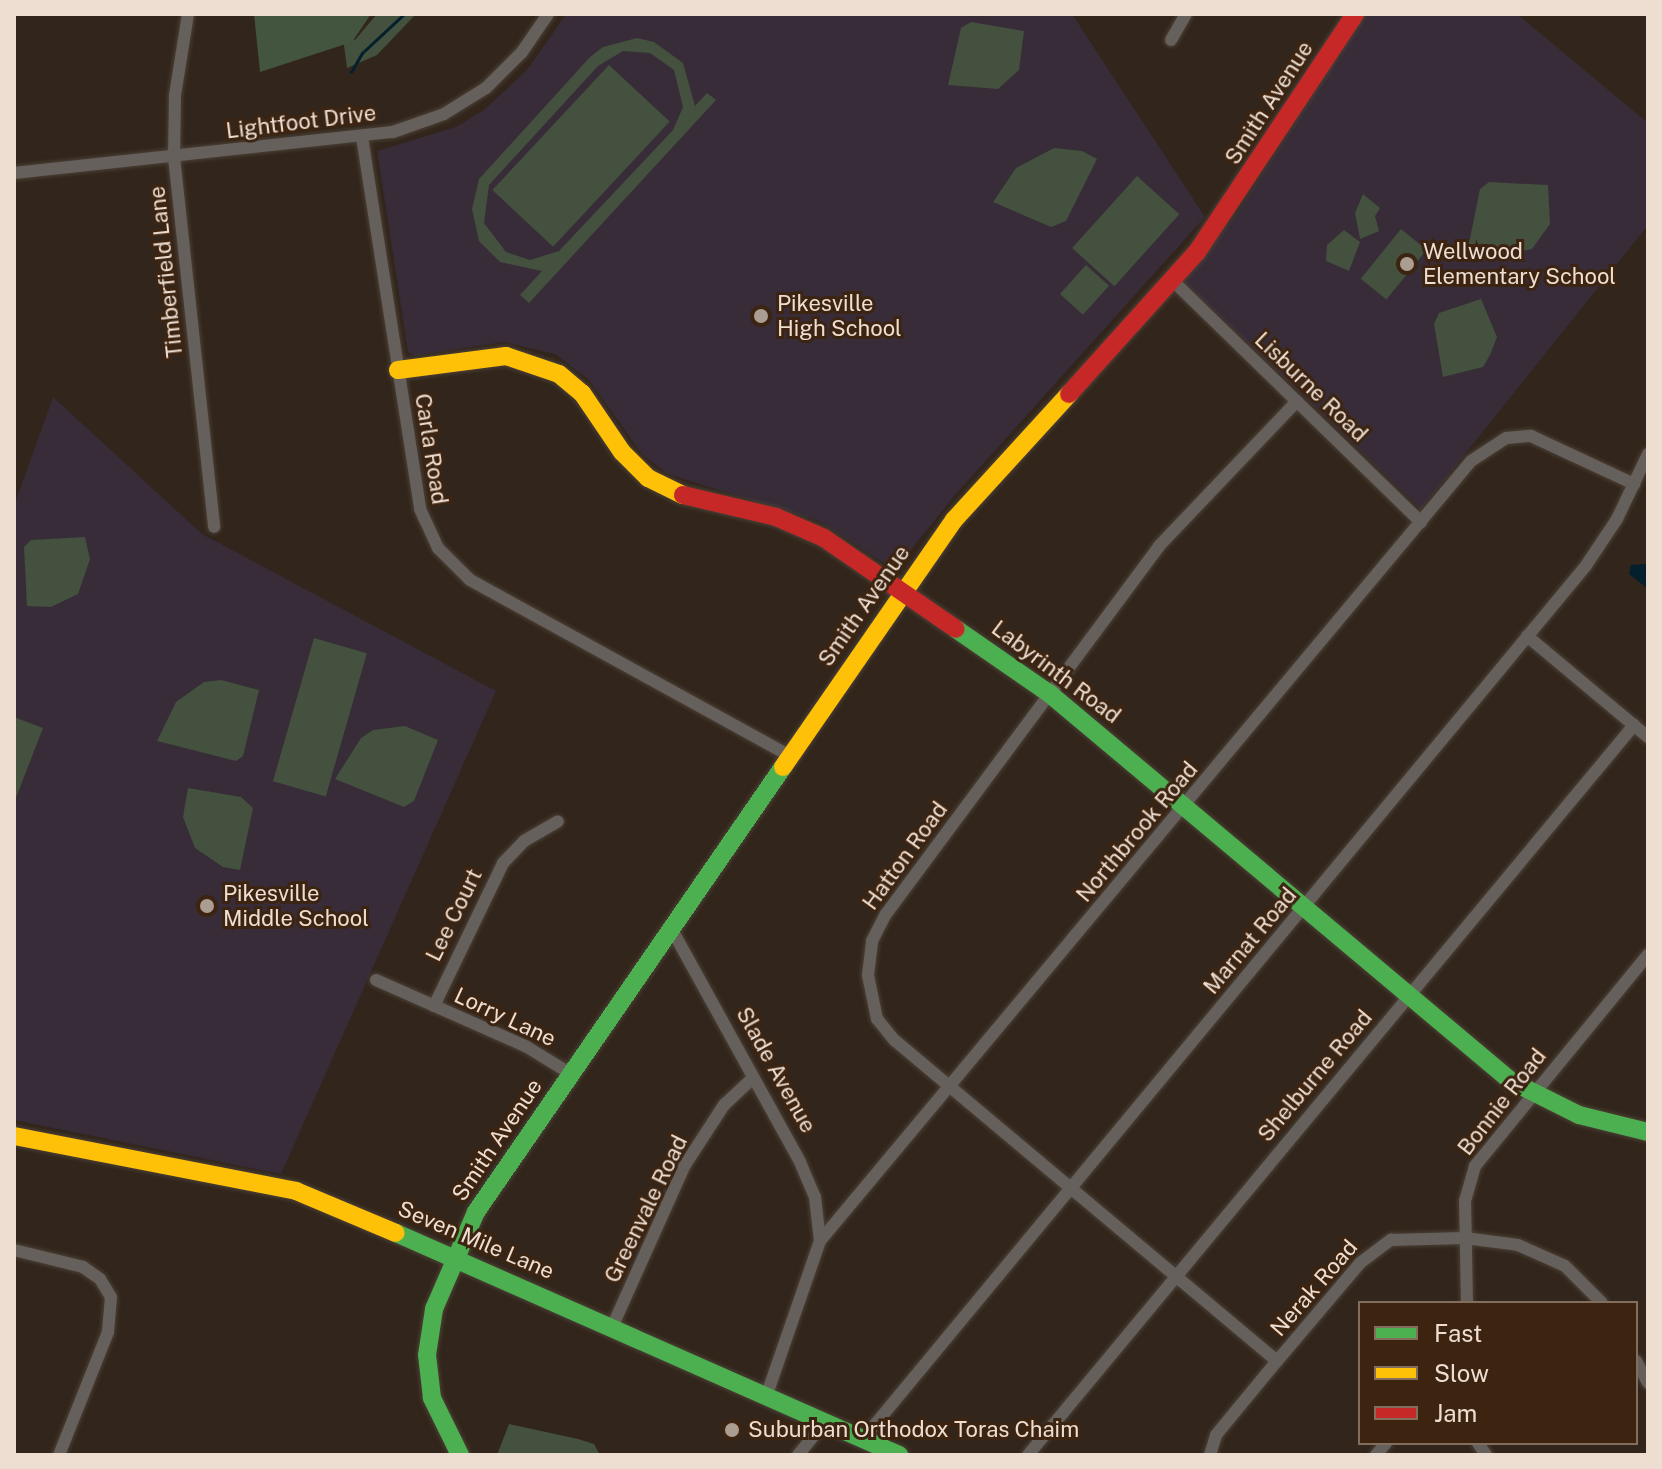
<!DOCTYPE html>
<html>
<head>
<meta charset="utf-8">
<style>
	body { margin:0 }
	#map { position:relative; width:1662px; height:1469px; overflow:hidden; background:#32251b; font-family:"Public Sans",sans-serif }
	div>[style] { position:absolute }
	.education>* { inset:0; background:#372c38 }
	.green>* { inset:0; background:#43513e; transform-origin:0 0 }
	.forest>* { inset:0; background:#43553e }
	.water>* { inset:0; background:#04202d }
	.stream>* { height:3px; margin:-1.5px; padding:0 1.5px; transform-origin:1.5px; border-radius:1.5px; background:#04202d }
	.roads { filter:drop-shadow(0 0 2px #4b4036) drop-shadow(0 0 2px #4b4036) }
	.street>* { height:12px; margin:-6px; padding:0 6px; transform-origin:6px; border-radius:6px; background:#66605c }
	.fast>* { height:18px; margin:-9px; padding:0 9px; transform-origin:9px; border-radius:9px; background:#4caf50 }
	.slow>* { height:18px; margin:-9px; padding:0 9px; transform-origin:9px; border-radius:9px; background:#ffc107 }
	.jam>* { height:18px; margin:-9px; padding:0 9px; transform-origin:9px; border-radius:9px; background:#c62828 }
	.dots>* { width:22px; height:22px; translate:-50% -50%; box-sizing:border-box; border:4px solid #3c2411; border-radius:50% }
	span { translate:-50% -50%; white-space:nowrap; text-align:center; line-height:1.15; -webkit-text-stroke:6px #3c2411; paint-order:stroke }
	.street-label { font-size:22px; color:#eeded2 }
	.poi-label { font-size:22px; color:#eeded2 }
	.left { translate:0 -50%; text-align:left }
	.frame { position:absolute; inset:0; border:16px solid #eeded2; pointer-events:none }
	.legend { position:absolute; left:1358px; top:1301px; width:280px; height:144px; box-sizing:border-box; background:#3c2411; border:2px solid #836e5e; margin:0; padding:10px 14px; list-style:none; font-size:24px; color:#eeded2 }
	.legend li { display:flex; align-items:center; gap:16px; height:40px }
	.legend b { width:40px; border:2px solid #836e5e }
</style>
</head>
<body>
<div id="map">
	<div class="education">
		<div style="clip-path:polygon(566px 14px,1072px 14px,1205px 217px,955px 495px,895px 570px,819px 521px,668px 474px,642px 454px,589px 380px,555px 354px,504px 342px,414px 356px,408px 352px,377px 151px,456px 127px,484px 110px,527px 70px)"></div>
		<div style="clip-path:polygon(1365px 14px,1517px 14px,1648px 123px,1648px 225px,1421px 509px,1183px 281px,1237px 213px)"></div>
		<div style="clip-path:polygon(53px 397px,202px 534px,496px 691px,281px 1174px,14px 1120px,14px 506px)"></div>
	</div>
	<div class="green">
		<div style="clip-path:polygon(377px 14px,416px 14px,377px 55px,347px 68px,343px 38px,355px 40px)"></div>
		<div style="clip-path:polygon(971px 22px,1024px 31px,1019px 70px,998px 89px,948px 85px,961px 28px)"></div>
		<div style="clip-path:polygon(evenodd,637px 38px,654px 42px,683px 63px,695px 106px,707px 93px,716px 100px,529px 303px,520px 295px,542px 271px,500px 262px,479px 241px,472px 209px,479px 179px,590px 57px,603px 47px,637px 38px,623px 51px,650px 53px,674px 70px,683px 107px,673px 130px,559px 251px,530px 260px,506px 252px,484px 223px,489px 185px,598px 66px,623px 51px)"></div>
		<div style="left:609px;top:65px;width:83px;height:171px;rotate:43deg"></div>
		<div style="clip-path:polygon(1054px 148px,1082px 151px,1097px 159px,1066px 221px,1051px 227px,993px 202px,1016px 168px)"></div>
		<div style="left:1137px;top:176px;width:57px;height:97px;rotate:42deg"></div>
		<div style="clip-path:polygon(1489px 182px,1548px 185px,1550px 224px,1532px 249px,1504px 255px,1468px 248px,1480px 189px)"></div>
		<div style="clip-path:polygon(1363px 194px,1380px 208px,1375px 216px,1379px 231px,1360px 239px,1355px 213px)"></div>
		<div style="left:1401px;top:229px;width:33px;height:64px;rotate:39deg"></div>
		<div style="clip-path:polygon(1344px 230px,1360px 242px,1349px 271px,1326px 261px,1327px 245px)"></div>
		<div style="left:1086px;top:265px;width:31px;height:39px;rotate:42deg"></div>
		<div style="clip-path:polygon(1481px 299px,1497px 337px,1490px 355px,1483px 367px,1443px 377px,1434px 324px,1439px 313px)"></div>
		<div style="clip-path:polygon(85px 537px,90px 559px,78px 594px,51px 607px,27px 606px,24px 547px,31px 540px)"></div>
		<div style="left:314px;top:638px;width:55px;height:149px;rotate:16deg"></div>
		<div style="clip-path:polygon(221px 680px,259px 690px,243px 756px,236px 761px,157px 741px,176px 702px,204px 682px)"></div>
		<div style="clip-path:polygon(14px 717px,43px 728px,14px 803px)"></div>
		<div style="clip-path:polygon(405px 726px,438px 740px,414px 801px,404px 807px,335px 779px,361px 738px,373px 730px)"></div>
		<div style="clip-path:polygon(188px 788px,241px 797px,253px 808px,240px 870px,223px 867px,195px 848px,183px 817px)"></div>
		<div style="clip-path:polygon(509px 1424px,578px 1439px,594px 1444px,600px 1455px,497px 1455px)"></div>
	</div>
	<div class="forest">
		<div style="clip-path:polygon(254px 14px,371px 14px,352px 42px,260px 72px)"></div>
	</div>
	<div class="water">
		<div style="clip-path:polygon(1648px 564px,1648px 589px,1629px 574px,1631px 565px)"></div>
	</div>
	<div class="stream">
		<div style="left:351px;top:72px;width:22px;rotate:-60deg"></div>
		<div style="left:362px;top:53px;width:57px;rotate:-42.9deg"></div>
	</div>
	<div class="roads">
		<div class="street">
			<div style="left:188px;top:14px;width:82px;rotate:99.1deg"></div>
			<div style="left:175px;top:95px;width:62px;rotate:90.9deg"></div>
			<div style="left:174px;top:157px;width:372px;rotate:83.8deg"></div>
			<div style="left:1171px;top:40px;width:30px;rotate:-60deg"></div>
			<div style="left:362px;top:137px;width:376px;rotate:81.1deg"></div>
			<div style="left:420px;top:509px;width:43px;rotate:65.2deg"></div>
			<div style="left:438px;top:548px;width:45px;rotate:45deg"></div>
			<div style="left:470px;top:580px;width:365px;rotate:28.8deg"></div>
			<div style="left:14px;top:173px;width:381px;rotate:-6.2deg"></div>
			<div style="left:393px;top:132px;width:54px;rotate:-19.4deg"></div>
			<div style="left:444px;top:114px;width:49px;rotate:-31.8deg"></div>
			<div style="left:486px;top:88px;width:51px;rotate:-45deg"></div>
			<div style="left:522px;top:52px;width:46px;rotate:-55.6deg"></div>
			<div style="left:1173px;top:281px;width:346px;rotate:44.2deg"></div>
			<div style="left:1527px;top:636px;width:158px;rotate:39.9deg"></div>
			<div style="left:671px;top:928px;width:267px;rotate:61.1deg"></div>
			<div style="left:800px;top:1162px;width:38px;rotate:67deg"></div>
			<div style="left:815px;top:1197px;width:44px;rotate:83.5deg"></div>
			<div style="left:376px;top:980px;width:165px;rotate:23.9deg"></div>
			<div style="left:527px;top:1047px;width:52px;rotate:31.5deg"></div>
			<div style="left:434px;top:1006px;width:159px;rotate:-64.2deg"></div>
			<div style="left:503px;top:863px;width:30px;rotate:-46deg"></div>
			<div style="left:524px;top:841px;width:39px;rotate:-30deg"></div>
			<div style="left:14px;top:1250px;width:71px;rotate:13.8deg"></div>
			<div style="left:83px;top:1267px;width:21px;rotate:35deg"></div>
			<div style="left:100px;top:1279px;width:21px;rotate:59deg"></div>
			<div style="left:111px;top:1297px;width:35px;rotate:95deg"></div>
			<div style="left:108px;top:1332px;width:132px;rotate:111.7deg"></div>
			<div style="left:1467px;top:1303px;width:102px;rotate:-91.1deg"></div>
			<div style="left:1465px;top:1201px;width:36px;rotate:-74deg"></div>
			<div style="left:1475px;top:1166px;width:273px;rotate:-50.7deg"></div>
			<div style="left:613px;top:1325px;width:175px;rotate:-65.8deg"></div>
			<div style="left:685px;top:1165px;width:72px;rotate:-57deg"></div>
			<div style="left:724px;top:1105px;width:40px;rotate:-43deg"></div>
			<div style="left:1277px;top:1361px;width:498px;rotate:-140deg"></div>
			<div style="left:895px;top:1041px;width:28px;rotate:-129deg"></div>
			<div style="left:877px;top:1019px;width:45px;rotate:-101.6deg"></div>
			<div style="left:868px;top:975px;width:34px;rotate:-83deg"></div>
			<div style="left:872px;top:941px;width:30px;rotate:-63deg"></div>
			<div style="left:886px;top:914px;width:458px;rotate:-53.4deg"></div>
			<div style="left:1159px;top:546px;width:200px;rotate:-46.4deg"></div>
			<div style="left:1636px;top:1361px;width:25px;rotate:61deg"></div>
			<div style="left:767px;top:1394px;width:162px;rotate:-70.9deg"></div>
			<div style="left:820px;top:1241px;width:1016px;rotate:-50.15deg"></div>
			<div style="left:1471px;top:461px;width:42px;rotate:-33.3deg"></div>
			<div style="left:1506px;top:438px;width:25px;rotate:-5deg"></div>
			<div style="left:1531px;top:436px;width:114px;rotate:25deg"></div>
			<div style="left:863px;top:1439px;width:1132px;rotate:-50.38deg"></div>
			<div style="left:1585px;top:567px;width:58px;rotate:-56.3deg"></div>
			<div style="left:1617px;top:519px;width:72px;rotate:-64.5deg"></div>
			<div style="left:1478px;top:1443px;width:14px;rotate:56deg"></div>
			<div style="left:798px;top:1455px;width:43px;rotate:-50.7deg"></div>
			<div style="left:1028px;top:1455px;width:949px;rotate:-50.3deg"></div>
			<div style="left:1210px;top:1455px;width:21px;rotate:-73deg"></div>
			<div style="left:1216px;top:1435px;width:96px;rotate:-50.5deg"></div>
			<div style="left:1277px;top:1361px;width:128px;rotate:-49.7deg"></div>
			<div style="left:1360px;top:1263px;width:39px;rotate:-37deg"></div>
			<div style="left:1391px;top:1240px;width:74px;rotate:-1.5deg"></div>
			<div style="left:1465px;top:1238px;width:53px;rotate:7.5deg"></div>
			<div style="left:1518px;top:1245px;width:51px;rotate:24.1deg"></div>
			<div style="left:1565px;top:1266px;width:52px;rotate:45deg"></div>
			<div style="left:1376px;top:1455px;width:16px;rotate:-50deg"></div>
		</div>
		<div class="fast">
			<div style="left:956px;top:629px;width:114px;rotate:34.7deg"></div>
			<div style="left:1050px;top:694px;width:602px;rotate:40.01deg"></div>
			<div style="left:1511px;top:1081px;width:76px;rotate:26.6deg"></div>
			<div style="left:1579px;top:1115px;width:71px;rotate:13.8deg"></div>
			<div style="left:396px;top:1233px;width:550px;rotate:23.81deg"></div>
			<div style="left:460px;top:1455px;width:64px;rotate:-116.2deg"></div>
			<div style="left:432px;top:1398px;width:43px;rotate:-96.6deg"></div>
			<div style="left:427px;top:1355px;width:47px;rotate:-81.3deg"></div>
			<div style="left:434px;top:1309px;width:106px;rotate:-66.6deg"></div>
			<div style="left:476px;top:1212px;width:541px;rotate:-55.4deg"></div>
		</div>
		<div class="slow">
			<div style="left:398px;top:370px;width:109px;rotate:-7.4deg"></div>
			<div style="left:506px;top:356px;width:56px;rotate:18.8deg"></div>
			<div style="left:559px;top:374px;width:30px;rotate:40deg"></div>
			<div style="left:582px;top:393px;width:71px;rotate:55.9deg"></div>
			<div style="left:622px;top:452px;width:37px;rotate:45deg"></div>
			<div style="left:648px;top:478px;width:39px;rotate:26deg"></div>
			<div style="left:783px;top:767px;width:300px;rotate:-55.3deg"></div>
			<div style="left:954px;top:520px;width:171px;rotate:-47.6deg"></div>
			<div style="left:14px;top:1136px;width:287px;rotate:11deg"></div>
			<div style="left:296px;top:1191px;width:108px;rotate:22.8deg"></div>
		</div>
		<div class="jam">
			<div style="left:1069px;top:394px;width:191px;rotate:-48deg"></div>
			<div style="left:1197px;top:252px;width:286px;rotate:-56.4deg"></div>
			<div style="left:683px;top:495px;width:96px;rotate:13.3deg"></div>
			<div style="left:776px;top:517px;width:52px;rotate:23.6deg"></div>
			<div style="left:824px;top:538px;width:160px;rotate:34.6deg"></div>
		</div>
	</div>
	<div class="dots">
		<div style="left:1407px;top:264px;background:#ac9d92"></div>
		<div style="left:761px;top:316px;background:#ac9d92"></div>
		<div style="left:207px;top:906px;background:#ac9d92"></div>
		<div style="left:732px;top:1430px;background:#ac9d92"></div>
	</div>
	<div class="street-label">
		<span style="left:1269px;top:103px;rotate:-57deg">Smith Avenue</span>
		<span style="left:301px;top:122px;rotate:-7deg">Lightfoot Drive</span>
		<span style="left:166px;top:272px;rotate:-96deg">Timberfield Lane</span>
		<span style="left:1311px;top:387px;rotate:44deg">Lisburne Road</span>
		<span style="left:431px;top:449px;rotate:81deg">Carla Road</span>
		<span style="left:864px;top:606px;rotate:-55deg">Smith Avenue</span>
		<span style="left:1056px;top:672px;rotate:37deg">Labyrinth Road</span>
		<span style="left:1137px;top:832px;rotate:-50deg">Northbrook Road</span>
		<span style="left:905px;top:856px;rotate:-54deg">Hatton Road</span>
		<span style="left:454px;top:915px;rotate:-64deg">Lee Court</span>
		<span style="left:1250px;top:941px;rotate:-50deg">Marnat Road</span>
		<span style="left:505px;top:1017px;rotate:25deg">Lorry Lane</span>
		<span style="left:776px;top:1070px;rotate:61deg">Slade Avenue</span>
		<span style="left:1315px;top:1076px;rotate:-50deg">Shelburne Road</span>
		<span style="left:1502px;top:1102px;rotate:-52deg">Bonnie Road</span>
		<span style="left:497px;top:1140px;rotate:-56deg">Smith Avenue</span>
		<span style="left:646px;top:1209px;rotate:-64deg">Greenvale Road</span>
		<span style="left:476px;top:1240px;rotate:23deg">Seven Mile Lane</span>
		<span style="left:1314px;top:1288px;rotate:-49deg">Nerak Road</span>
	</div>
	<div class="poi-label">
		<span class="left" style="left:1423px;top:264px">Wellwood<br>Elementary School</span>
		<span class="left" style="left:777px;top:316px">Pikesville<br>High School</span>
		<span class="left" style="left:223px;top:906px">Pikesville<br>Middle School</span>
		<span class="left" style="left:748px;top:1430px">Suburban Orthodox Toras Chaim</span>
	</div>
	<div class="frame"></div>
	<ul class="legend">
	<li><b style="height:10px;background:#4caf50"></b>Fast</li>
	<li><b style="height:10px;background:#ffc107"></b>Slow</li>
	<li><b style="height:10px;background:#c62828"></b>Jam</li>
	</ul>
</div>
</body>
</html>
